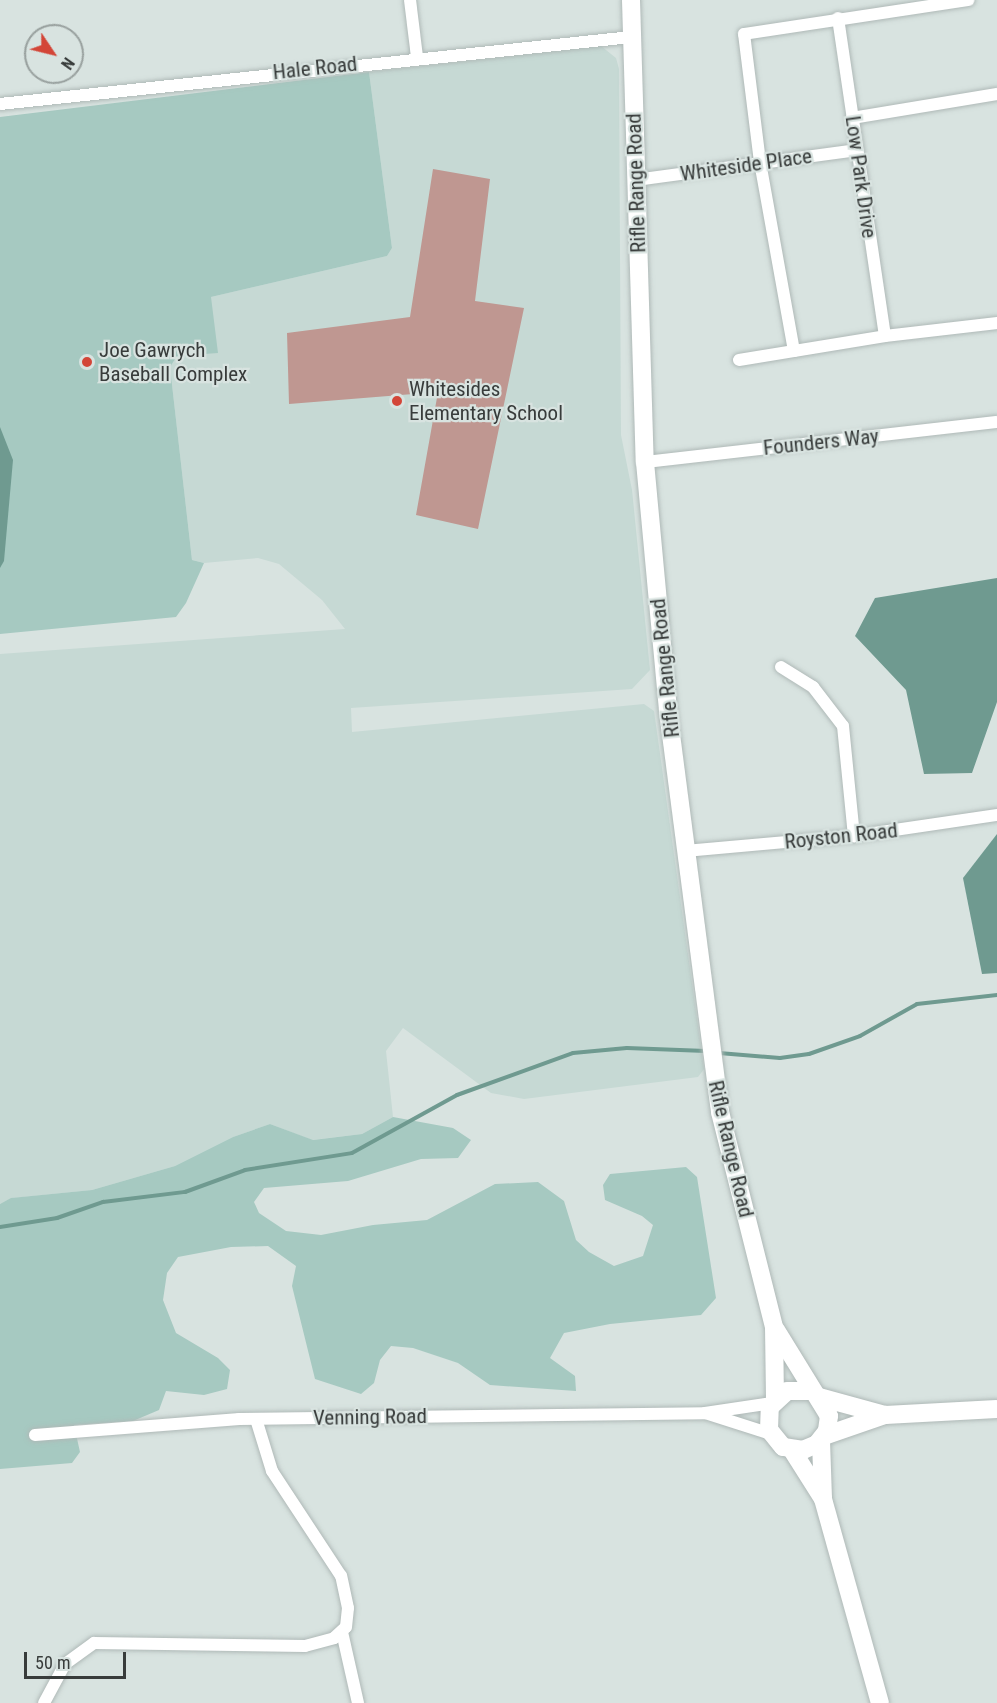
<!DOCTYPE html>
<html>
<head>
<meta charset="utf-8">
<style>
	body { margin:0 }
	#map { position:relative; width:997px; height:1703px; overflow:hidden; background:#d8e3e0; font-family:"Roboto Condensed",sans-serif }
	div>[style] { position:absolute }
	.built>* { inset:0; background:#c6d9d4 }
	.green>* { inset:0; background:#a6c9c1 }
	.water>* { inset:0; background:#6f9a90 }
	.stream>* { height:4px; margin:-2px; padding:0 2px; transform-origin:2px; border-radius:2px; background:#6f9a90 }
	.building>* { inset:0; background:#bf9791 }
	.roads { filter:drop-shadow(0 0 2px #afb9b7) drop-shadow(0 0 2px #afb9b7) }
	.street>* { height:12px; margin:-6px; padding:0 6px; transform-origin:6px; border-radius:6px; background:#fff }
	.secondary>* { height:18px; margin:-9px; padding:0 9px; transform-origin:9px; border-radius:9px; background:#fff }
	.dots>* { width:16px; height:16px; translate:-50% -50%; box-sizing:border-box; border:3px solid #d8e3e0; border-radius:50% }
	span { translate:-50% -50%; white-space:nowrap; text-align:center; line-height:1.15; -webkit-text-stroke:4.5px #d8e3e0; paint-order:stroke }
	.street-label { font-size:21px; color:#383c3b }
	.poi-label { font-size:21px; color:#383c3b }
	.left { translate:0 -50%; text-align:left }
	.north { position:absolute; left:24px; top:24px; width:60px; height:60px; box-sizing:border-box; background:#d8e3e0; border:2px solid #98a09e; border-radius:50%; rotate:125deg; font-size:16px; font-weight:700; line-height:24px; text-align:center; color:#383c3b }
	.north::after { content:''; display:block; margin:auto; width:21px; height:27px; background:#d34638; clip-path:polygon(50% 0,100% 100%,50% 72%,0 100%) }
	.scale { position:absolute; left:24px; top:1652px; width:102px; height:27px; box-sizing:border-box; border:3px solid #383c3b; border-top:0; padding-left:8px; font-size:18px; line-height:21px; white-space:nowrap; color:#383c3b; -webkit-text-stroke:4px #d8e3e0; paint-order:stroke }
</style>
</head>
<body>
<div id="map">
	<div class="built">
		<div style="clip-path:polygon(601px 46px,616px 58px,619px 69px,621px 435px,632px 490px,650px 670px,632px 689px,351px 708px,352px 732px,644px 704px,654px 711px,704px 1069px,698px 1077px,524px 1099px,491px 1093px,403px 1028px,386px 1051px,393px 1117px,362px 1134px,312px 1140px,270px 1124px,233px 1137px,175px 1166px,92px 1190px,12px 1198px,0 1204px,0 654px,345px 629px,322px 600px,279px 564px,258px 558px,204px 563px,192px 560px,170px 367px,211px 297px,387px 256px,392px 248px,369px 72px)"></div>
	</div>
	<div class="green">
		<div style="clip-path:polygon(369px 72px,392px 248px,387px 256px,211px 297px,218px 353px,177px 356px,170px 367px,192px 560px,204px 563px,186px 603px,176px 617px,0 634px,0 117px)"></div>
		<div style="clip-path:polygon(393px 1117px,453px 1128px,471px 1140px,458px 1158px,421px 1159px,348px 1181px,264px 1188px,254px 1202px,259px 1213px,286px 1231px,321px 1235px,373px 1225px,427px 1220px,495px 1184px,538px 1182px,564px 1201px,576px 1240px,589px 1252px,614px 1266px,643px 1256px,653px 1225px,642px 1216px,605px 1200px,603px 1185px,610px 1174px,686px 1167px,697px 1177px,716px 1298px,701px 1315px,610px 1324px,564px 1333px,550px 1358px,575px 1376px,576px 1391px,490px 1385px,458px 1363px,413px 1348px,391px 1346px,380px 1360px,374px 1383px,361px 1394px,315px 1379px,292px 1286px,296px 1266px,268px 1246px,231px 1247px,178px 1257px,167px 1273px,163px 1300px,176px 1333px,218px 1358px,230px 1370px,227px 1389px,204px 1395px,166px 1391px,159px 1410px,133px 1421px,74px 1425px,80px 1452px,72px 1463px,0 1469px,0 1204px,11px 1198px,92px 1190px,175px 1166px,233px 1137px,270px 1124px,313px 1140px,362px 1134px)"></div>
	</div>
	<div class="water">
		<div style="clip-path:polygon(0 427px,13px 460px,4px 561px,0 568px)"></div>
		<div style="clip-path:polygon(997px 578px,997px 702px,972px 773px,924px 774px,906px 690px,855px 636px,875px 598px)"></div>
		<div style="clip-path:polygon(997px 834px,997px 973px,982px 974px,963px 878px)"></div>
	</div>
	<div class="stream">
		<div style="left:719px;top:1053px;width:61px;rotate:4.7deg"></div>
		<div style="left:780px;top:1058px;width:29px;rotate:-8deg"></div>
		<div style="left:809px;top:1054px;width:54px;rotate:-19.4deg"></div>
		<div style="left:860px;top:1036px;width:65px;rotate:-29.3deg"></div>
		<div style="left:917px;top:1004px;width:81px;rotate:-6.4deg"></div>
		<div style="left:0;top:1227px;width:58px;rotate:-9deg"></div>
		<div style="left:57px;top:1218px;width:49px;rotate:-19.2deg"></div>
		<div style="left:103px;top:1202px;width:83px;rotate:-7deg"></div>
		<div style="left:185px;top:1192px;width:64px;rotate:-20.1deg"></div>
		<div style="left:245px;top:1170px;width:108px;rotate:-9deg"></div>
		<div style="left:352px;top:1153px;width:120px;rotate:-28.9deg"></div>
		<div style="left:457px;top:1095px;width:123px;rotate:-19.9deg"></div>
		<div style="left:573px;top:1053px;width:54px;rotate:-5.3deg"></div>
		<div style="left:627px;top:1048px;width:79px;rotate:2.2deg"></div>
	</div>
	<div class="building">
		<div style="clip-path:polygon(433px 169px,490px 179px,475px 301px,524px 308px,478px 529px,416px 515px,438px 392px,289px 404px,287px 333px,410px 317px)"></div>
	</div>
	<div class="roads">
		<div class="street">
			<div style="left:410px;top:0;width:57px;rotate:83deg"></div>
			<div style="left:838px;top:18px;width:321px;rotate:81.6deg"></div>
			<div style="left:0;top:104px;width:635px;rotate:-6.06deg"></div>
			<div style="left:852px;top:118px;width:147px;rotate:-9.4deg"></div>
			<div style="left:636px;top:180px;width:223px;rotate:-7.7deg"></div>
			<div style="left:794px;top:351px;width:192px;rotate:-100.2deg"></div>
			<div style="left:760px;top:162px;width:129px;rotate:-97.1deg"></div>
			<div style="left:744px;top:34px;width:227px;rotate:-8.6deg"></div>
			<div style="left:739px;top:360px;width:148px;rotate:-9.3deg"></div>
			<div style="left:885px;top:336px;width:113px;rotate:-6.6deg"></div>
			<div style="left:645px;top:462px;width:354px;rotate:-6.5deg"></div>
			<div style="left:781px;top:667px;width:38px;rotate:32deg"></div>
			<div style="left:813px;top:687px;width:49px;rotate:52.4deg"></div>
			<div style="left:843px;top:726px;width:111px;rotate:84.3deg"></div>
			<div style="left:685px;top:851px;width:170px;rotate:-5.1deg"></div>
			<div style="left:854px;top:836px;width:145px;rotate:-8.4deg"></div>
			<div style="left:771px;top:1434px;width:69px;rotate:-162.3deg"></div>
			<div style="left:705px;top:1413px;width:68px;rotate:-8.5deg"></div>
			<div style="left:35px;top:1435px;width:205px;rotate:-4.5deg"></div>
			<div style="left:239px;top:1419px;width:466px;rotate:-0.7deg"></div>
			<div style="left:342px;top:1632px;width:73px;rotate:77.3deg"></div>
			<div style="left:44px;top:1703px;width:44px;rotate:-61.7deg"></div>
			<div style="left:65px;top:1664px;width:36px;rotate:-36deg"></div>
			<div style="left:94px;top:1643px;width:211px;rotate:0.8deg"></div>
			<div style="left:305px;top:1646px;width:30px;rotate:-15deg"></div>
			<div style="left:334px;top:1638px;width:16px;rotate:-43deg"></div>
			<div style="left:346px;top:1627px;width:19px;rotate:-84deg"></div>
			<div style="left:348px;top:1608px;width:33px;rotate:-102deg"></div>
			<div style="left:341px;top:1576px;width:126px;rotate:-123.3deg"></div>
			<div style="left:272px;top:1471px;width:54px;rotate:-107.1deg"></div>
		</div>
		<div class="secondary">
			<div style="left:631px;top:0;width:462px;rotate:88.3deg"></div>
			<div style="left:645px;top:462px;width:250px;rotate:84.7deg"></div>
			<div style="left:668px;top:711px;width:404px;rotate:82.6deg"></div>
			<div style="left:720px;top:1112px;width:222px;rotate:75.9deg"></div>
			<div style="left:774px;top:1327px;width:72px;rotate:89.2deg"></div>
			<div style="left:776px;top:1330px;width:101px;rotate:58.4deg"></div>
			<div style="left:829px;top:1416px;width:15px;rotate:98deg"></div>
			<div style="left:827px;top:1431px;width:16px;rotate:128deg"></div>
			<div style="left:817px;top:1444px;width:15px;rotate:157deg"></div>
			<div style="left:803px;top:1450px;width:20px;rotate:-171deg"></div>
			<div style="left:783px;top:1447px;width:22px;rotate:-129deg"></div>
			<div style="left:769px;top:1430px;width:23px;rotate:-88deg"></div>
			<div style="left:770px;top:1407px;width:23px;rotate:-43deg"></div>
			<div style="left:787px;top:1391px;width:24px"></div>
			<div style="left:819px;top:1397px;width:68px;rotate:15.3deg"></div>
			<div style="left:824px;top:1436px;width:65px;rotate:-19deg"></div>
			<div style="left:885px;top:1415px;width:112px;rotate:-3.1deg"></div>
			<div style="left:821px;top:1441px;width:56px;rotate:88deg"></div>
			<div style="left:792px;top:1450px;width:58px;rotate:57.7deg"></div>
			<div style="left:823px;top:1499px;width:212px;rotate:74.4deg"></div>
		</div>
	</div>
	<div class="dots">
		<div style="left:87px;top:362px;background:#d34638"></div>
		<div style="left:397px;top:401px;background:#d34638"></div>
	</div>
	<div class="street-label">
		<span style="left:315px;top:68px;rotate:-6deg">Hale Road</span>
		<span style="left:746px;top:165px;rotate:-8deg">Whiteside Place</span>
		<span style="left:861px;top:177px;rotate:82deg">Low Park Drive</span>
		<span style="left:636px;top:183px;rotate:-92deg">Rifle Range Road</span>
		<span style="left:821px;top:442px;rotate:-6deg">Founders Way</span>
		<span style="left:665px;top:668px;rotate:-96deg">Rifle Range Road</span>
		<span style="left:841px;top:836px;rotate:-6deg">Royston Road</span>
		<span style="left:731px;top:1149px;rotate:77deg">Rifle Range Road</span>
		<span style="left:370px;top:1417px;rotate:-1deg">Venning Road</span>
	</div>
	<div class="poi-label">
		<span class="left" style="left:99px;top:362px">Joe Gawrych<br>Baseball Complex</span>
		<span class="left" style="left:409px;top:401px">Whitesides<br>Elementary School</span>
	</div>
	<div class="north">N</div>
	<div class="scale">50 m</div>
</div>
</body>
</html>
